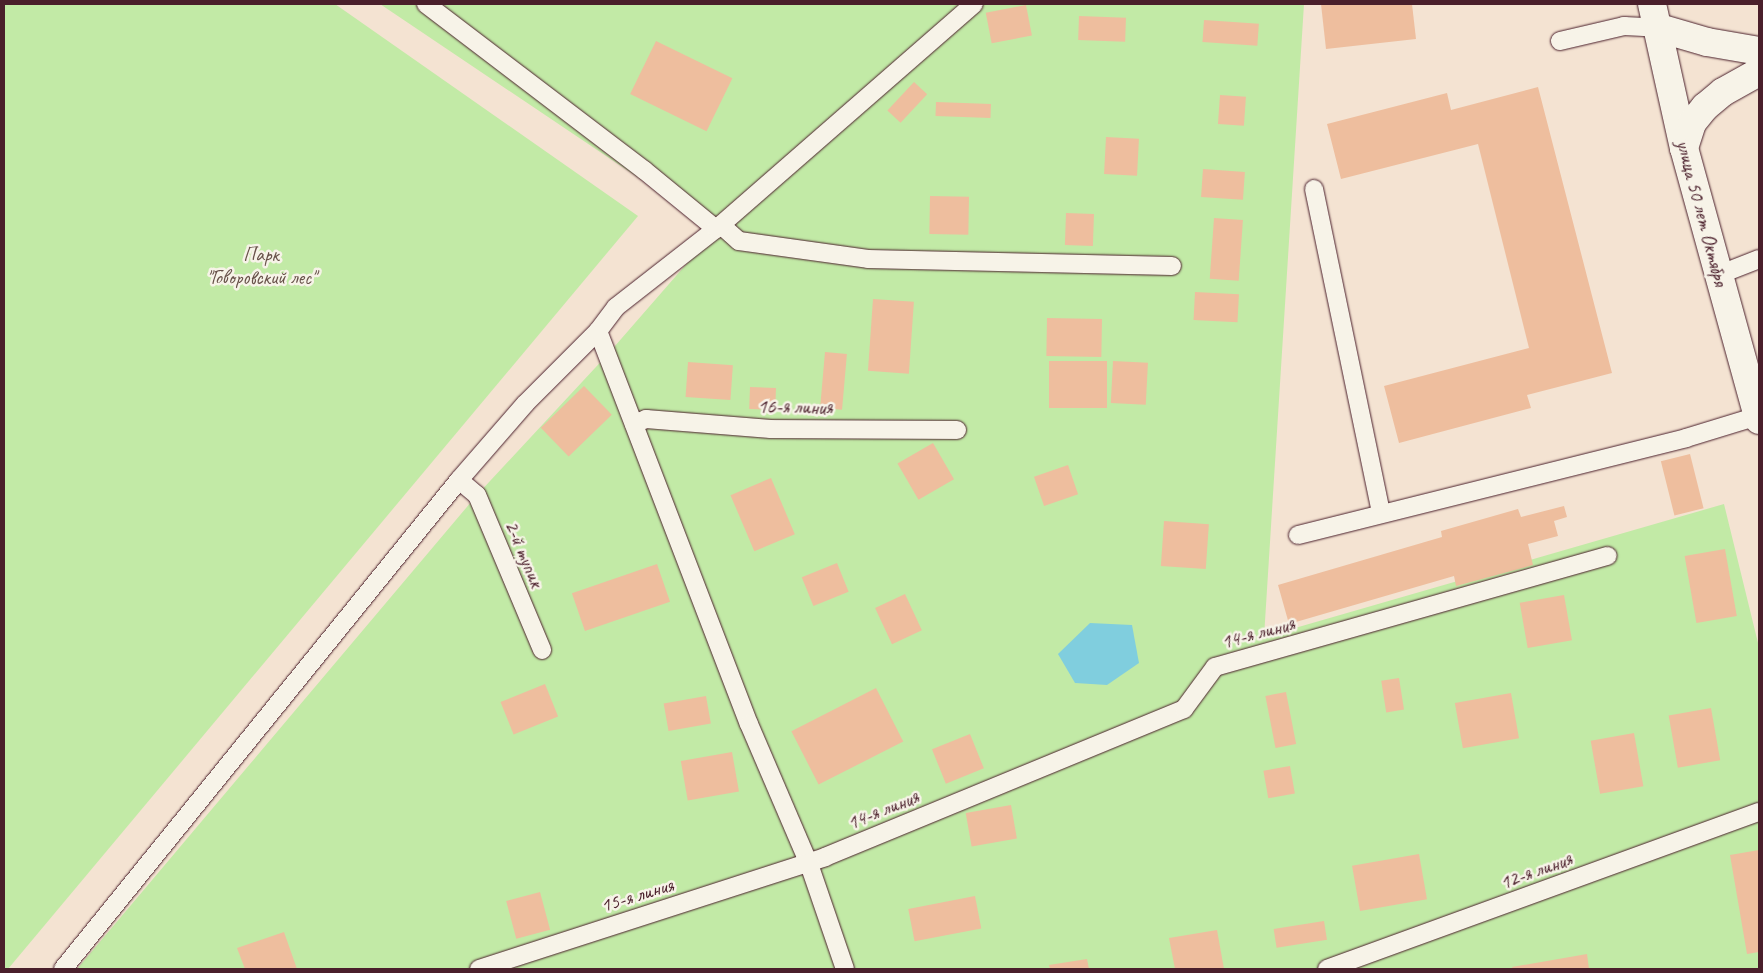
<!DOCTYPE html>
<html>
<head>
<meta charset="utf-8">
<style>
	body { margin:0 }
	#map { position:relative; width:1763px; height:973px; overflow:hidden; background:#f4e3d2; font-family:Caveat,sans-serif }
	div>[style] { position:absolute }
	.green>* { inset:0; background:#c2eaa6 }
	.water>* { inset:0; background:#80cede }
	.building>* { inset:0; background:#eebe9e; transform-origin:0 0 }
	.roads { filter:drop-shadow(0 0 1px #4a1f2b) drop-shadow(0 0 1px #4a1f2b) }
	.service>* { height:18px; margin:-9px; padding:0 9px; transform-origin:9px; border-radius:9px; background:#f7f3e8 }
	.tertiary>* { height:28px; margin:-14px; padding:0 14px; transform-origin:14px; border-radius:14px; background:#f7f3e8 }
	span { translate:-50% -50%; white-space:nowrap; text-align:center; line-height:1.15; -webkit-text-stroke:5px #f7f3e8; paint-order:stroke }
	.street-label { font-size:20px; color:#4a1f2b }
	.park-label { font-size:20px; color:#68524a }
	.frame { position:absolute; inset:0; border:5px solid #4a1f2b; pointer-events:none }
</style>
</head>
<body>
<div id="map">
	<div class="green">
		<div style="clip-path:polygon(4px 4px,335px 4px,638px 216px,8px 969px,4px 969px)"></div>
		<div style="clip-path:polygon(380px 4px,1304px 4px,1264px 637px,1724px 504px,1759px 647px,1759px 969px,77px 969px,477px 495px,608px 354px,716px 230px)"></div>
	</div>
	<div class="water">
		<div style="clip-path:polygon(1090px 623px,1132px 625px,1139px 663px,1107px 685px,1075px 683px,1058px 654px)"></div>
	</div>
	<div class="building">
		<div style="clip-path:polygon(1321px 4px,1412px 4px,1416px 39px,1326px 49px)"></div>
		<div style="left:1026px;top:5px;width:31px;height:41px;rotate:79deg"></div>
		<div style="left:1079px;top:16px;width:47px;height:24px;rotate:2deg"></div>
		<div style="left:1204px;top:20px;width:55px;height:22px;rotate:4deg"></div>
		<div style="left:656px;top:41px;width:85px;height:59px;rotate:26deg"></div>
		<div style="left:914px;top:82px;width:18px;height:39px;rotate:43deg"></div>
		<div style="clip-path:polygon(1538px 87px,1612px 373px,1527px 395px,1531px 408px,1399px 443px,1384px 386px,1529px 348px,1478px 144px,1341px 179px,1327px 124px,1447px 93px,1451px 110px)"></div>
		<div style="left:1220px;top:95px;width:26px;height:29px;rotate:4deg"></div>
		<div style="left:936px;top:102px;width:55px;height:14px;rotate:2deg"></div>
		<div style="left:1106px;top:137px;width:33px;height:37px;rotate:3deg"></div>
		<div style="left:1203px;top:169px;width:42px;height:28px;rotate:4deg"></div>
		<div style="left:930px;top:196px;width:39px;height:38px;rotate:1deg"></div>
		<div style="left:1066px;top:213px;width:28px;height:32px;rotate:2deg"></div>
		<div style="left:1214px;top:218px;width:29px;height:61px;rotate:4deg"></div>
		<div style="left:1195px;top:292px;width:44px;height:28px;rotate:3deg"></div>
		<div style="left:873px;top:299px;width:41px;height:72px;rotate:4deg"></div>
		<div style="left:1047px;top:318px;width:55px;height:38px;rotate:1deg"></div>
		<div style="left:825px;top:352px;width:22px;height:56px;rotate:5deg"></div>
		<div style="left:1107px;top:361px;width:47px;height:58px;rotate:90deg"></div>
		<div style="left:1113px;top:361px;width:35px;height:42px;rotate:3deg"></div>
		<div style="left:688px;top:362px;width:45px;height:35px;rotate:4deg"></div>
		<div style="left:584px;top:386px;width:40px;height:60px;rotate:46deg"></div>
		<div style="left:750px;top:387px;width:26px;height:22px;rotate:2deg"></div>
		<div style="left:933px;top:443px;width:42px;height:41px;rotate:60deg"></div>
		<div style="left:1690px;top:454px;width:56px;height:30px;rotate:76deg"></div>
		<div style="left:1068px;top:465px;width:31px;height:36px;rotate:71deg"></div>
		<div style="left:771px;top:478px;width:61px;height:44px;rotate:67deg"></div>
		<div style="clip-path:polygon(1564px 506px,1567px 517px,1554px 521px,1558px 536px,1528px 544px,1533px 565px,1456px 586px,1454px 576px,1289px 624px,1278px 585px,1442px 537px,1441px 531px,1518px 509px,1521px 517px)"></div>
		<div style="left:1164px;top:521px;width:45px;height:45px;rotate:4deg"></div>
		<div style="left:1725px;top:549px;width:68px;height:41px;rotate:80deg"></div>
		<div style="left:837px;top:563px;width:31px;height:38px;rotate:68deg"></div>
		<div style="left:657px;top:564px;width:40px;height:90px;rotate:71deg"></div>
		<div style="left:905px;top:594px;width:40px;height:33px;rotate:65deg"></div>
		<div style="left:1564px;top:595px;width:46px;height:45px;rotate:80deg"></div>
		<div style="left:1399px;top:678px;width:32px;height:18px;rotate:81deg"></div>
		<div style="left:545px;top:684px;width:35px;height:48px;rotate:68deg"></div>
		<div style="left:876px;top:688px;width:60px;height:95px;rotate:63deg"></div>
		<div style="left:1286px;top:692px;width:53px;height:21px;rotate:79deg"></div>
		<div style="left:1511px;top:693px;width:46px;height:57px;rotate:80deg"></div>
		<div style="left:706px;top:696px;width:28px;height:43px;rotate:80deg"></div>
		<div style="left:1711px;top:708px;width:53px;height:43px;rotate:80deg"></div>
		<div style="left:1634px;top:733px;width:54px;height:44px;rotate:80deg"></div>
		<div style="left:970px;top:734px;width:37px;height:41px;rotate:68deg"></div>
		<div style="left:732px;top:752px;width:40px;height:52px;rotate:80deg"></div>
		<div style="left:1290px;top:766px;width:28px;height:27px;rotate:80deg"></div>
		<div style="left:1011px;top:805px;width:34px;height:46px;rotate:80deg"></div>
		<div style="clip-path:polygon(1759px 850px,1759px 952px,1747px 954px,1730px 855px)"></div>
		<div style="left:1419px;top:854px;width:46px;height:68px;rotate:80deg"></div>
		<div style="left:540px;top:892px;width:39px;height:35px;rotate:75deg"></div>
		<div style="left:975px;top:896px;width:33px;height:68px;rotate:79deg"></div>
		<div style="left:1324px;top:921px;width:19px;height:51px;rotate:81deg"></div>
		<div style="clip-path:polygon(1217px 930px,1224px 969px,1175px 969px,1169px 938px)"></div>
		<div style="clip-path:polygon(284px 932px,297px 969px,245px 969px,237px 948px)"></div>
		<div style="clip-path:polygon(1587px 954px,1589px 969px,1513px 969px,1512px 967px)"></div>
		<div style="clip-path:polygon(1087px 959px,1089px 969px,1050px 969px,1049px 965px)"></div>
	</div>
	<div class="roads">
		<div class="service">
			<div style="left:426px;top:4px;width:274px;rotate:37.3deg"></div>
			<div style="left:644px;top:170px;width:93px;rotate:39.3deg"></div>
			<div style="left:1560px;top:41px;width:66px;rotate:-13.2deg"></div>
			<div style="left:1624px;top:26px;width:35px;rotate:3deg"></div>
			<div style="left:1314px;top:189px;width:330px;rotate:78.3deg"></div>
			<div style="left:721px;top:225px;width:24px;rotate:42deg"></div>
			<div style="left:739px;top:241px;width:130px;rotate:7.9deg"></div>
			<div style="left:868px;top:259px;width:304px;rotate:1.3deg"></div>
			<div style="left:1718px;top:275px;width:44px;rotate:-21.3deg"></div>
			<div style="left:598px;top:331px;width:421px;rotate:69deg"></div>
			<div style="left:749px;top:724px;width:152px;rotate:66.8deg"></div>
			<div style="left:809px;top:864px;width:111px;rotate:71.1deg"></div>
			<div style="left:634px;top:424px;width:13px;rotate:-23deg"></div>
			<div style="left:646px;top:419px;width:125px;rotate:4.6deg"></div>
			<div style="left:771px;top:429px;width:186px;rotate:0.3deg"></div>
			<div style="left:459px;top:480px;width:23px;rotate:40deg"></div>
			<div style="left:477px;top:495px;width:168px;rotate:67.2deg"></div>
			<div style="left:1298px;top:535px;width:400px;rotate:-14deg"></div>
			<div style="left:1686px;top:438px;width:75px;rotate:-17deg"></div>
			<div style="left:63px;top:969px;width:629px;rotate:-51deg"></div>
			<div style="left:459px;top:480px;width:101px;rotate:-49deg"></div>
			<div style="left:525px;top:404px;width:103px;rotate:-45deg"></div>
			<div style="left:598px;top:331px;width:30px;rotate:-53deg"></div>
			<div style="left:616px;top:307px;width:127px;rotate:-38deg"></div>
			<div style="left:716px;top:229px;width:342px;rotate:-41.1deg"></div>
			<div style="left:479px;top:969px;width:364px;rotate:-17.9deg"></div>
			<div style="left:825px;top:857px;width:388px;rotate:-22.4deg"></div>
			<div style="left:1184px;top:709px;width:52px;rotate:-53.6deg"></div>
			<div style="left:1215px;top:667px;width:408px;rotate:-15.8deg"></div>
			<div style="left:1327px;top:969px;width:460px;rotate:-20deg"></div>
		</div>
		<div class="tertiary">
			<div style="left:1652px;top:4px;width:148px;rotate:77.5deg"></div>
			<div style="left:1684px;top:148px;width:282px;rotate:74.6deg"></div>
			<div style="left:1659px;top:28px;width:50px;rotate:16.3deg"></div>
			<div style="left:1707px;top:42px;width:53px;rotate:9.8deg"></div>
			<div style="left:1684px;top:148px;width:26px;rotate:-72deg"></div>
			<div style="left:1692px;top:123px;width:21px;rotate:-51deg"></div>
			<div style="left:1705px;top:107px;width:23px;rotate:-40deg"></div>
			<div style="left:1723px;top:92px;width:41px;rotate:-29.1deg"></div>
		</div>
	</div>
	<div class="street-label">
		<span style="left:1702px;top:213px;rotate:75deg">улица 50 лет Октября</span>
		<span style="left:795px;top:407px;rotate:1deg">16-я линия</span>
		<span style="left:524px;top:554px;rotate:67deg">2-й тупик</span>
		<span style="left:1258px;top:633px;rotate:-15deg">14-я линия</span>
		<span style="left:883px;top:810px;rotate:-22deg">14-я линия</span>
		<span style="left:1536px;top:871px;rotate:-20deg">12-я линия</span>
		<span style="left:637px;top:895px;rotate:-17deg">15-я линия</span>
	</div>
	<div class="park-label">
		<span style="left:261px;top:266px">Парк<br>"Говоровский лес"</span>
	</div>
	<div class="frame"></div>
</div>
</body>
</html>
